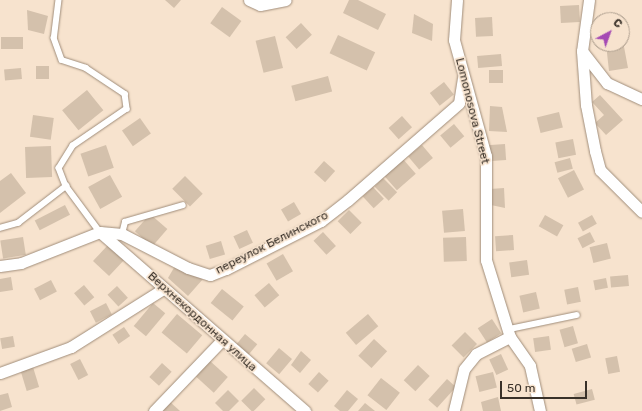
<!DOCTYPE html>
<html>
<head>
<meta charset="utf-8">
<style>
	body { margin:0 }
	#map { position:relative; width:642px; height:411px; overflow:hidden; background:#f7e3ce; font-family:Rubik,sans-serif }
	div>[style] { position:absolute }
	.building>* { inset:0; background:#d4c1ac; transform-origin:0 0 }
	.roads { filter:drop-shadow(0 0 1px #a08d7a) drop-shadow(0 0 1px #a08d7a) }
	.lane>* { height:5.5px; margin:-2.75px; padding:0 2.75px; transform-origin:2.75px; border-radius:2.75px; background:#fff }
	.street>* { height:11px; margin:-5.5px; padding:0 5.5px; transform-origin:5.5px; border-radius:5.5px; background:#fff }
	span { translate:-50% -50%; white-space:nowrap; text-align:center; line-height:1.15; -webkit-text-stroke:3.5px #f7e3ce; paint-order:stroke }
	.street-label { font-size:12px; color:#393129 }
	.north { position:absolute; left:590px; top:12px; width:40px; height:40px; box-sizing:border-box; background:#f7e3ce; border:1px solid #ab9c8c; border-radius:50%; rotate:41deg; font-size:11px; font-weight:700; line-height:16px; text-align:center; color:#393129 }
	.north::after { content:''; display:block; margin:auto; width:14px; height:18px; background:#a54ab4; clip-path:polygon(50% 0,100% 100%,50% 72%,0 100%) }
	.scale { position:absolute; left:500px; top:381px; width:87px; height:18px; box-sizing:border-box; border:2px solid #393129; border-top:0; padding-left:5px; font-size:12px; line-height:14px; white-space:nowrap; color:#393129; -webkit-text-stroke:3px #f7e3ce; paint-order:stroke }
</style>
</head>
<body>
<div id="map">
	<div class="building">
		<div style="clip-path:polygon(165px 0,181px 0,174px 8px)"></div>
		<div style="clip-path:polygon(349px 0,358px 0,386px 14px,378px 30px,343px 13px)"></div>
		<div style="left:579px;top:5px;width:17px;height:19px;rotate:87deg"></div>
		<div style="left:222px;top:7px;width:24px;height:20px;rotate:36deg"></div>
		<div style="clip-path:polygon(27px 10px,48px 16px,44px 34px,28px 30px)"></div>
		<div style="clip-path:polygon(414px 14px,433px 24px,432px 41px,412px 33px)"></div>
		<div style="left:492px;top:17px;width:19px;height:17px;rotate:87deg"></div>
		<div style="left:301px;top:23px;width:16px;height:21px;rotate:47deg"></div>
		<div style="left:338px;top:35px;width:41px;height:20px;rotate:25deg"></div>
		<div style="left:275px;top:36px;width:33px;height:20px;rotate:76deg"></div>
		<div style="clip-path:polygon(622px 36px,628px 68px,609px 71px,606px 44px,622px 44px)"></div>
		<div style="left:23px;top:37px;width:12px;height:22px;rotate:90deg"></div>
		<div style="left:501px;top:54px;width:12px;height:24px;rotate:85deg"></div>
		<div style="left:36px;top:66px;width:13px;height:13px"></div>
		<div style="left:21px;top:68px;width:11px;height:17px;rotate:85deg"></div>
		<div style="left:489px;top:70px;width:14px;height:13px"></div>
		<div style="left:328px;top:76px;width:16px;height:38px;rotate:75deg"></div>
		<div style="left:444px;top:82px;width:16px;height:18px;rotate:52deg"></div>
		<div style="left:87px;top:90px;width:26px;height:32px;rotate:51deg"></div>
		<div style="clip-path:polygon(600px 95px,623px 120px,606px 135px,595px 123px,604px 115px,592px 102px)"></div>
		<div style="clip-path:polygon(490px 106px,502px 107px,507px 132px,489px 131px)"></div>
		<div style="left:559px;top:112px;width:16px;height:23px;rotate:76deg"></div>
		<div style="left:33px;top:115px;width:21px;height:22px;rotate:8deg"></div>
		<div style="left:402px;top:116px;width:15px;height:18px;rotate:48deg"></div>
		<div style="left:140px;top:118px;width:19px;height:22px;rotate:55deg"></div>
		<div style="left:454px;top:124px;width:16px;height:18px;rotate:50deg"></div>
		<div style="left:573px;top:139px;width:16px;height:18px;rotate:79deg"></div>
		<div style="left:505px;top:144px;width:16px;height:18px;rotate:86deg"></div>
		<div style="left:106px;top:145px;width:24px;height:27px;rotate:71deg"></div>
		<div style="left:422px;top:145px;width:17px;height:18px;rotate:50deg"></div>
		<div style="left:51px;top:146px;width:31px;height:26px;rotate:88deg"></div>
		<div style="left:402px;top:158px;width:21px;height:25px;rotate:49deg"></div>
		<div style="left:570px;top:158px;width:11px;height:16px;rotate:75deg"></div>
		<div style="left:324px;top:161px;width:15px;height:15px;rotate:42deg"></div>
		<div style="left:574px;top:170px;width:22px;height:18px;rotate:63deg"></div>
		<div style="clip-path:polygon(11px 173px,26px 193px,0 213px,0 181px)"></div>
		<div style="left:110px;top:175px;width:25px;height:25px;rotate:61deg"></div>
		<div style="left:185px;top:176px;width:25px;height:18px;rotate:45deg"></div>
		<div style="left:383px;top:178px;width:20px;height:12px;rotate:45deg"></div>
		<div style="left:373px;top:187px;width:16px;height:14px;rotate:47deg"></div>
		<div style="clip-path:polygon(504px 188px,505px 208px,491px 205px,490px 189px)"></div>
		<div style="left:294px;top:202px;width:14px;height:15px;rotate:60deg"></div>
		<div style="left:65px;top:205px;width:11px;height:34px;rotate:63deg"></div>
		<div style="left:463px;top:209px;width:22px;height:21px;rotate:85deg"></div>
		<div style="left:349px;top:210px;width:18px;height:16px;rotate:45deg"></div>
		<div style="left:150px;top:214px;width:23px;height:23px;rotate:41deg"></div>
		<div style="left:545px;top:215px;width:21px;height:13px;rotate:29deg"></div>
		<div style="left:592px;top:215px;width:10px;height:16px;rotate:61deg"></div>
		<div style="left:247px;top:230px;width:14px;height:15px;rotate:65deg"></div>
		<div style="left:323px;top:232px;width:19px;height:13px;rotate:47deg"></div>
		<div style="left:590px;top:232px;width:11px;height:14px;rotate:63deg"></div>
		<div style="left:513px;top:235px;width:15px;height:18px;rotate:86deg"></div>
		<div style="left:23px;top:237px;width:18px;height:23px;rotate:81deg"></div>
		<div style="left:466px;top:237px;width:24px;height:23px;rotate:88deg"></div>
		<div style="left:221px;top:241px;width:14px;height:16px;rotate:73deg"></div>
		<div style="left:607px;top:243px;width:16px;height:18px;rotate:76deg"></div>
		<div style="left:108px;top:245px;width:22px;height:22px;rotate:43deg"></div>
		<div style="left:283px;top:254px;width:20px;height:19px;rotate:60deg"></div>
		<div style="left:527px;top:260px;width:15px;height:18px;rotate:82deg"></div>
		<div style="clip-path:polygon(175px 266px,203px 279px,188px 296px,168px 278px)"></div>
		<div style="left:628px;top:275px;width:11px;height:18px;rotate:85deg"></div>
		<div style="clip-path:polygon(11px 277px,13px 290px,0 292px,0 279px)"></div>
		<div style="left:606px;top:278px;width:10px;height:13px;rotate:79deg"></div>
		<div style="left:51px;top:280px;width:13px;height:19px;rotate:63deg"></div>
		<div style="left:269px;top:283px;width:16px;height:19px;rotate:50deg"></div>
		<div style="left:84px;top:285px;width:16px;height:13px;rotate:50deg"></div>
		<div style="left:117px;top:286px;width:16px;height:13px;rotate:47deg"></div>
		<div style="left:578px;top:287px;width:15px;height:14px;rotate:79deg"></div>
		<div style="left:222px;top:289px;width:28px;height:18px;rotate:39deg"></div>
		<div style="left:536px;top:292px;width:17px;height:17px;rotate:77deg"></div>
		<div style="left:106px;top:303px;width:13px;height:18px;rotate:63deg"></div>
		<div style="left:153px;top:303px;width:16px;height:30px;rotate:40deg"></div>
		<div style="left:177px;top:314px;width:33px;height:24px;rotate:40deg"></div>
		<div style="left:368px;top:314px;width:16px;height:29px;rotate:50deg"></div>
		<div style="left:492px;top:319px;width:17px;height:17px;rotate:57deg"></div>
		<div style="left:573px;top:326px;width:18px;height:14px;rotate:74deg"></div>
		<div style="left:124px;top:327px;width:11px;height:14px;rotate:56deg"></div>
		<div style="left:465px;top:332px;width:17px;height:19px;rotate:45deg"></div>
		<div style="left:245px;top:334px;width:16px;height:15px;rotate:40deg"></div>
		<div style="left:13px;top:336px;width:11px;height:13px;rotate:80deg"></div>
		<div style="left:549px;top:336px;width:14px;height:16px;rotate:82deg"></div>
		<div style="left:374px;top:339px;width:18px;height:23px;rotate:43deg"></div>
		<div style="left:587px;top:344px;width:14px;height:16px;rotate:73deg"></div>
		<div style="left:279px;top:348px;width:17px;height:20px;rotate:40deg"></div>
		<div style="clip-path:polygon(301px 351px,311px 360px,300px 373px,291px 365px)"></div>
		<div style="left:501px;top:354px;width:17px;height:13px;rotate:65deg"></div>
		<div style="left:617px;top:356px;width:16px;height:12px;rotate:79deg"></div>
		<div style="left:80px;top:359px;width:18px;height:11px;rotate:63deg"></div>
		<div style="left:210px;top:361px;width:24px;height:21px;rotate:42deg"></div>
		<div style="left:162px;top:363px;width:13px;height:19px;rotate:42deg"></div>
		<div style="left:418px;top:365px;width:16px;height:21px;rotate:43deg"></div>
		<div style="left:33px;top:367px;width:21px;height:13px;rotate:73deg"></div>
		<div style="left:319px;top:372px;width:13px;height:16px;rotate:42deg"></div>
		<div style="left:493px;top:372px;width:16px;height:18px;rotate:76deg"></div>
		<div style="left:381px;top:378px;width:24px;height:22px;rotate:38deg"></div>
		<div style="left:447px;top:379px;width:12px;height:28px;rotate:42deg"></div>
		<div style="left:254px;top:388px;width:16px;height:18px;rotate:45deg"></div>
		<div style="left:592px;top:389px;width:11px;height:19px;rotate:75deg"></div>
		<div style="clip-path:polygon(228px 390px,239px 401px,229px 411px,223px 411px,215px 403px)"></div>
		<div style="clip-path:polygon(347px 390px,358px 399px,348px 411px,340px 411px,334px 406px)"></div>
		<div style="clip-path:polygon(8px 393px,12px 407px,0 411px,0 395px)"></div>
		<div style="clip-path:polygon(498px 397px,501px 411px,483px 411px,481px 402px)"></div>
		<div style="clip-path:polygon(169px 401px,180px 411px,160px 411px)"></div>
		<div style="clip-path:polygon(365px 403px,375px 411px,358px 411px)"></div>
	</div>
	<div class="roads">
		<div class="lane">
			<div style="left:59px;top:0;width:38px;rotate:97deg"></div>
			<div style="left:54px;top:38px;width:23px;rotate:70deg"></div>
			<div style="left:62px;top:60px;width:25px;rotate:18deg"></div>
			<div style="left:86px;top:68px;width:47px;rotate:33.7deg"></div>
			<div style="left:125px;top:94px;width:15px;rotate:82deg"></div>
			<div style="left:127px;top:109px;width:65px;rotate:145.6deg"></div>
			<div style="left:73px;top:146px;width:26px;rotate:122deg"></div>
			<div style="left:59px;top:168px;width:19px;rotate:69deg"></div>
			<div style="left:66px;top:186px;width:57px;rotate:53.5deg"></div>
			<div style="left:0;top:228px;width:19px;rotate:-16deg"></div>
			<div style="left:18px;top:223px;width:61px;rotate:-37.6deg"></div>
			<div style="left:122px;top:234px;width:12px;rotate:-76deg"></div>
			<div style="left:125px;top:222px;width:60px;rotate:-16.3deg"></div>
			<div style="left:510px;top:329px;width:68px;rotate:-11.8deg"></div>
		</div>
		<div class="street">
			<div style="left:249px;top:0;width:12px;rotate:24deg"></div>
			<div style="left:260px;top:5px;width:26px;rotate:-11deg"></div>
			<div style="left:457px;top:0;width:40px;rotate:94.3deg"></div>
			<div style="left:454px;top:40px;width:120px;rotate:74.6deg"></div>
			<div style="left:486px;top:156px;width:104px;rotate:90deg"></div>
			<div style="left:486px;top:260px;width:81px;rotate:72.7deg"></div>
			<div style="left:510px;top:337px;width:35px;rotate:55deg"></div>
			<div style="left:530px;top:366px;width:46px;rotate:77.5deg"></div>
			<div style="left:589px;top:0;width:51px;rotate:97.8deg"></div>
			<div style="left:582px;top:51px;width:54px;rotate:85.8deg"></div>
			<div style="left:586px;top:105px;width:47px;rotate:78.9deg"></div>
			<div style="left:595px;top:151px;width:20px;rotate:75deg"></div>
			<div style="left:600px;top:170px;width:59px;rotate:45deg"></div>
			<div style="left:582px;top:51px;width:41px;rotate:52deg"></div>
			<div style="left:607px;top:83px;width:38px;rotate:25deg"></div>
			<div style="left:101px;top:233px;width:271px;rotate:41.1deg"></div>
			<div style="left:0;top:266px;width:21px;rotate:-8deg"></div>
			<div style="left:21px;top:263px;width:85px;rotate:-21.4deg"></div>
			<div style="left:100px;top:232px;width:22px;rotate:5deg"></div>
			<div style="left:122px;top:234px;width:74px;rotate:27.3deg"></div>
			<div style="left:188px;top:268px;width:23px;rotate:18deg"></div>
			<div style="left:210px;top:275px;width:17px;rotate:-21deg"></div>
			<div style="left:226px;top:269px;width:106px;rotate:-26.8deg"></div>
			<div style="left:321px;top:221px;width:34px;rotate:-38deg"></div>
			<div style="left:348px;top:200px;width:147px;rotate:-41.1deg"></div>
			<div style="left:459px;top:103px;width:25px;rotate:-81deg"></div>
			<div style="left:0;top:373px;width:76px;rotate:-20.1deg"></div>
			<div style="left:71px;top:347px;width:109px;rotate:-32.2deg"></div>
			<div style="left:454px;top:410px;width:42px;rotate:-76.3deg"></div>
			<div style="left:464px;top:369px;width:19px;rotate:-51deg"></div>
			<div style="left:476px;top:354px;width:38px;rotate:-27deg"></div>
			<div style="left:154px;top:411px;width:98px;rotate:-46.2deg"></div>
		</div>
	</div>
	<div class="street-label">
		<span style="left:472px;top:111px;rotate:76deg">Lomonosova Street</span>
		<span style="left:272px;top:243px;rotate:-27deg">переулок Белинского</span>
		<span style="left:202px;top:322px;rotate:42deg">Верхнекордонная улица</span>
	</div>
	<div class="north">С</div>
	<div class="scale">50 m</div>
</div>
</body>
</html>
